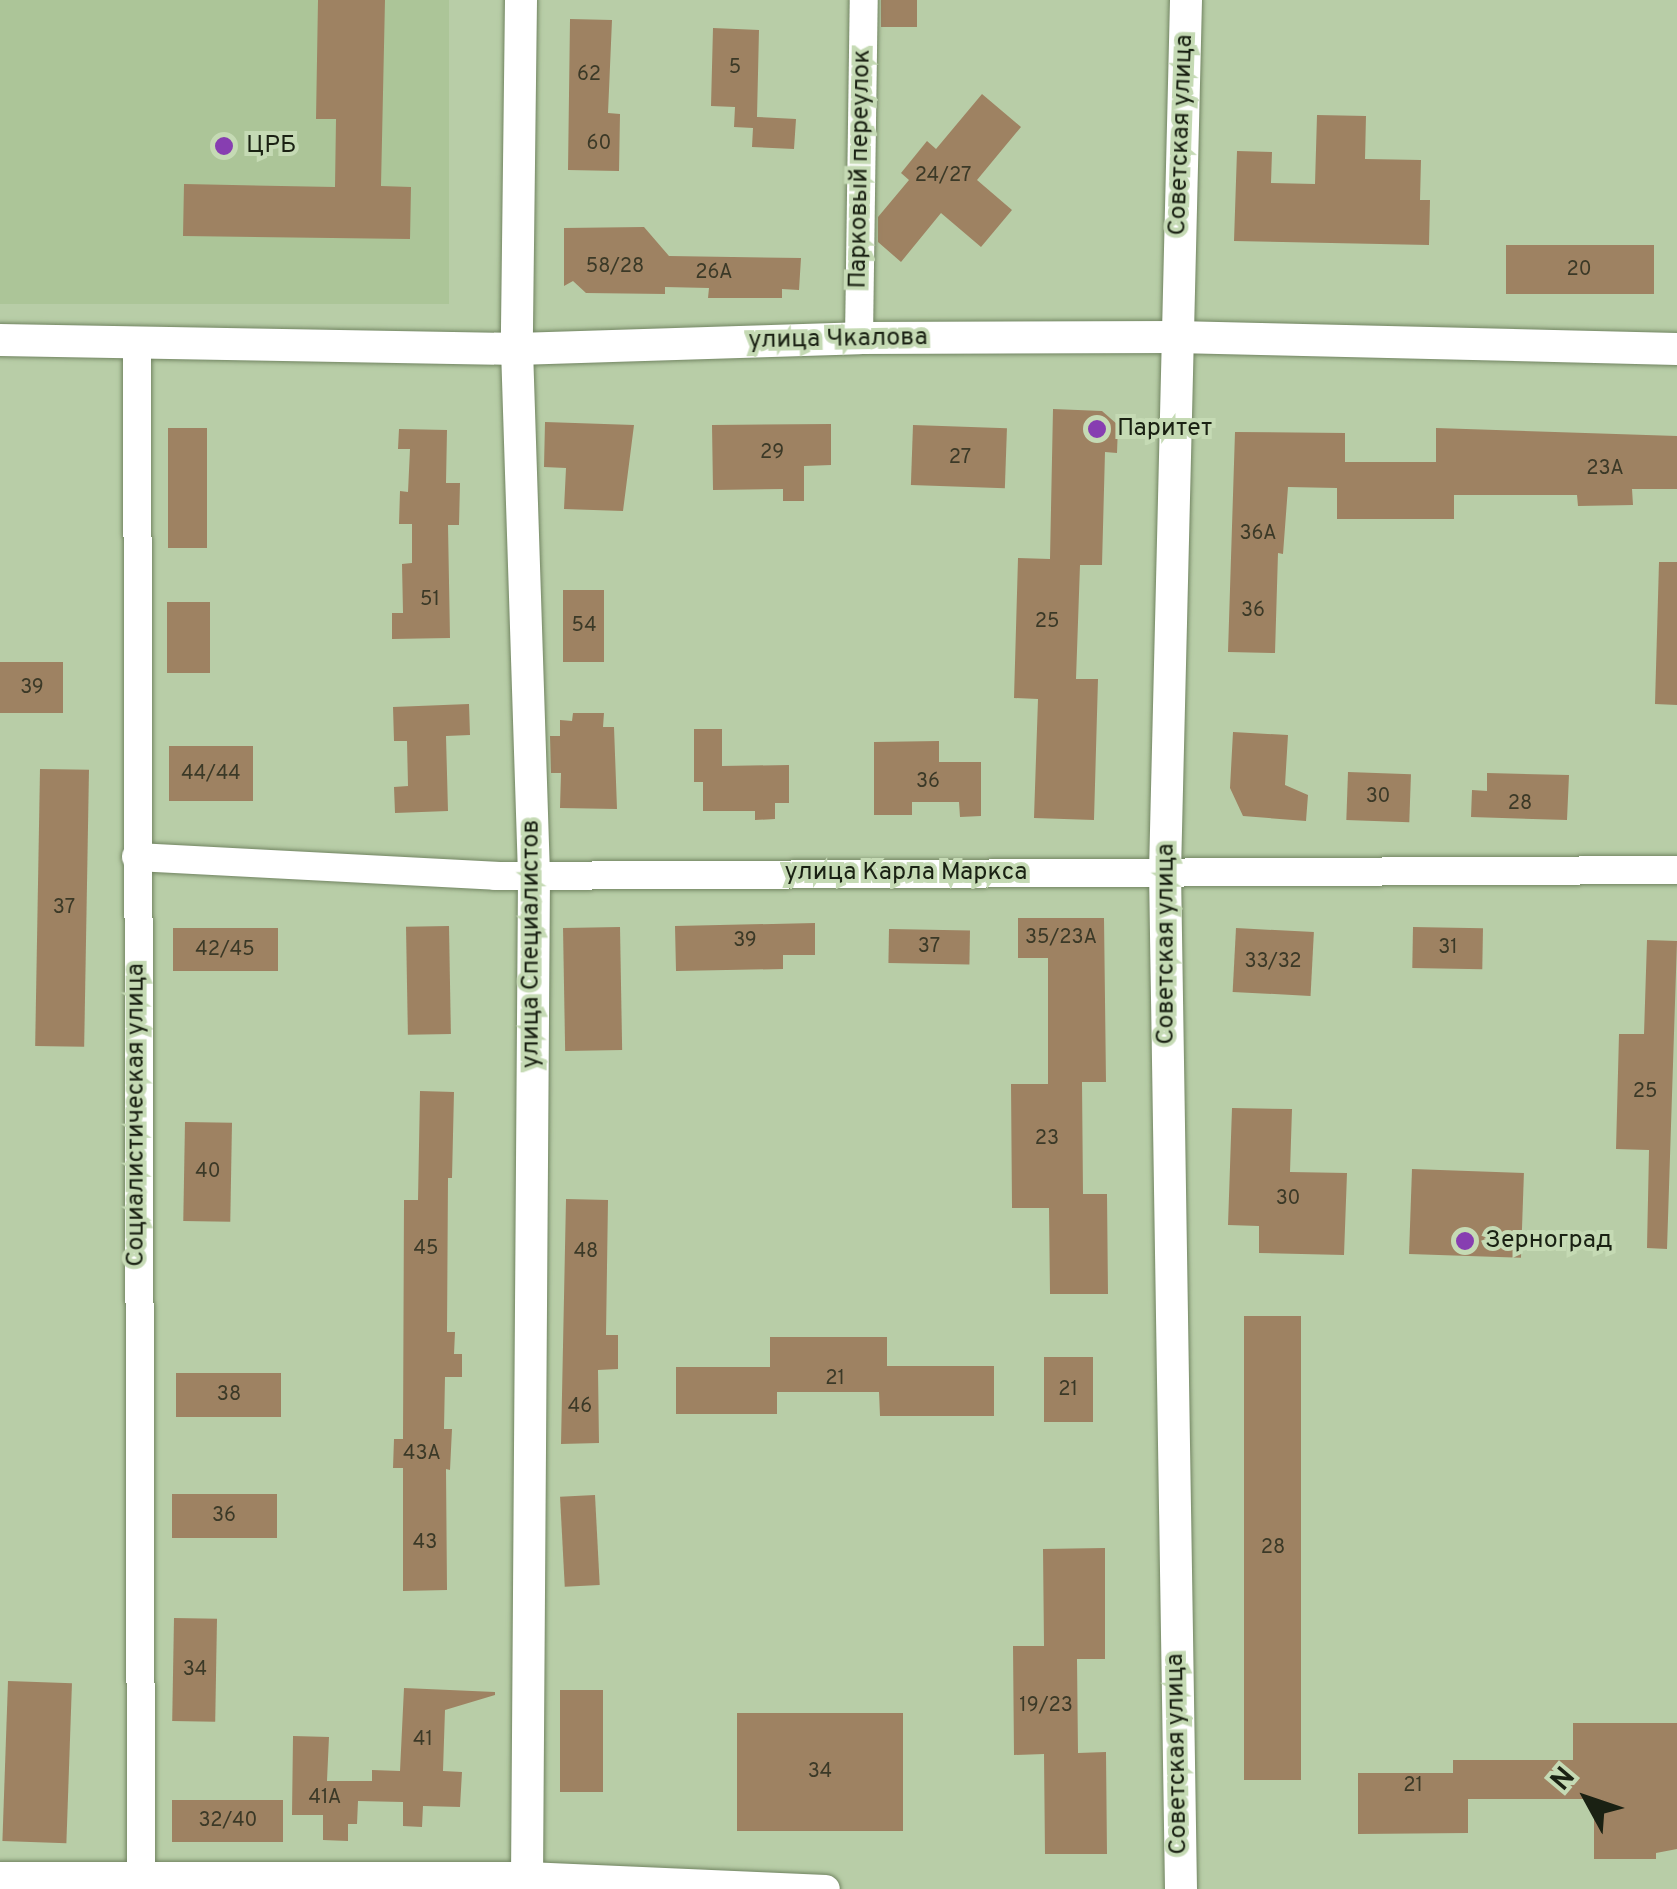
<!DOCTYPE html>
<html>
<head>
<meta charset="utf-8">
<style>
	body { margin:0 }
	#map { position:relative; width:1677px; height:1889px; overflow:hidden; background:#b8cda7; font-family:Overpass,sans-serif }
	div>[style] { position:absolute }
	.built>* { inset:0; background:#acc598; transform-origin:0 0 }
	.building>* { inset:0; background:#9e8262; transform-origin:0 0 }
	.roads { filter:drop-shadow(0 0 2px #718461) drop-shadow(0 0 2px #718461) }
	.minor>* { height:28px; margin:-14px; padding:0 14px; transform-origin:14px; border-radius:14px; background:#fff }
	.tertiary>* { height:32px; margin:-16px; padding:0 16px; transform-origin:16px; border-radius:16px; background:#fff }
	.dots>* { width:28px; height:28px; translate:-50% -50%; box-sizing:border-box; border:5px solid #c5dab4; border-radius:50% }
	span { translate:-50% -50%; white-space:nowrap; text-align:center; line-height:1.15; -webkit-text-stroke:8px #c5dab4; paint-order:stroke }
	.number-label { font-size:20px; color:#3b3927 }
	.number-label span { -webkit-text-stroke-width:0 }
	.street-label { font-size:25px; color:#1a2113 }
	.poi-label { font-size:25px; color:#1a2113 }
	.left { translate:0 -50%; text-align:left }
	.north { position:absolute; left:1537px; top:1749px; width:100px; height:100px; -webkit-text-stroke:8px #c5dab4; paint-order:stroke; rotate:310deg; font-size:28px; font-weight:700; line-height:40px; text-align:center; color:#1a2113 }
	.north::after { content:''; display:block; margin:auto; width:35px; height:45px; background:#1a2113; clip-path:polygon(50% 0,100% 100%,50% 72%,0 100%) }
</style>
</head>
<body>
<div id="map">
	<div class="built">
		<div style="left:0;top:0;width:449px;height:304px"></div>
	</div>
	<div class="building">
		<div style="clip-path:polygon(318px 0,385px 0,381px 186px,411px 187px,410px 239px,183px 236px,184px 184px,335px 187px,336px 119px,316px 119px)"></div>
		<div style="left:881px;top:0;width:36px;height:27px"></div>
		<div style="clip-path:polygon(570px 19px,612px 20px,608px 113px,620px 114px,619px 171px,568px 170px)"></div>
		<div style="clip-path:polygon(713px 28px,759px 30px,757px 117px,796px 119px,794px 149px,752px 147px,753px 128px,734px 127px,735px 107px,711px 106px)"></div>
		<div style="clip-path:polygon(982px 94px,1021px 127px,977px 180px,1012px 210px,981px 247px,941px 213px,901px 262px,878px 242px,878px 217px,909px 180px,901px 173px,927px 141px,936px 149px)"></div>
		<div style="clip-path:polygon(1317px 115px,1366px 116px,1365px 159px,1421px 160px,1420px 200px,1430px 200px,1429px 245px,1234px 241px,1237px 151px,1272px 152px,1271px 183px,1315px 184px)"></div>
		<div style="clip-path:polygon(644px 227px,669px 256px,801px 258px,799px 290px,782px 289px,782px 298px,708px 298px,709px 288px,665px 287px,665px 294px,586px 293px,573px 281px,564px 286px,564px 228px)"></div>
		<div style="left:1506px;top:245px;width:148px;height:49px"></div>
		<div style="clip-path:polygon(1053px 409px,1102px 411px,1118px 425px,1117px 453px,1105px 452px,1102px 565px,1080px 565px,1076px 679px,1098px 679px,1094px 820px,1034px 818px,1038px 699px,1014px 698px,1018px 558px,1050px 559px)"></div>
		<div style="clip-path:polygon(545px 422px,634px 425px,623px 511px,564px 509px,566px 468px,544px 467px)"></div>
		<div style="clip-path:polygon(831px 424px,831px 465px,804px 466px,804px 501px,783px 501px,783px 489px,713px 490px,712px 425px)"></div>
		<div style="left:913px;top:425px;width:94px;height:60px;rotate:2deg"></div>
		<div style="left:168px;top:428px;width:39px;height:120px"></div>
		<div style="clip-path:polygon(1436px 428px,1677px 436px,1677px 489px,1632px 489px,1633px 505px,1578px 506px,1577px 495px,1454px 495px,1454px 519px,1337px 519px,1337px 488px,1288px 487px,1283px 554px,1278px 553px,1275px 653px,1228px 652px,1235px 432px,1345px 433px,1345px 462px,1436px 462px)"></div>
		<div style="clip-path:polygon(399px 429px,447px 430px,446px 483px,460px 483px,459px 525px,448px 525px,450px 638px,392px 639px,392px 613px,403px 613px,402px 564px,412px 563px,412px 524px,399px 524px,400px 491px,408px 492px,410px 449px,398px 449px)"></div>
		<div style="clip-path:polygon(1659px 562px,1677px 562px,1677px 705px,1655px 704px)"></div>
		<div style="left:563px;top:590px;width:41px;height:72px"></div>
		<div style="left:167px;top:602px;width:43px;height:71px"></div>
		<div style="left:63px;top:662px;width:51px;height:63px;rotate:90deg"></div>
		<div style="clip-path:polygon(469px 704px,470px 735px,446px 736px,448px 811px,395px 813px,394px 787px,408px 786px,407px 741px,394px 741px,393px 707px)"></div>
		<div style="clip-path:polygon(573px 713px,604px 713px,603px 727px,614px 727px,617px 809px,560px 808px,561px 773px,551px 773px,550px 736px,560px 736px,560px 720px,572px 721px)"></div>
		<div style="clip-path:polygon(694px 729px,722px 729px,722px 766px,789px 765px,789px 803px,775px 803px,775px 819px,755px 820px,755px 811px,703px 811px,703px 782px,694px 782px)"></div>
		<div style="clip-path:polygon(1233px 732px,1288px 735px,1285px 785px,1308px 795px,1306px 821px,1243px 816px,1230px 788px)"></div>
		<div style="clip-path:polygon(939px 741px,939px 762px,981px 762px,981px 816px,960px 817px,959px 802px,912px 802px,912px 815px,874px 815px,874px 742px)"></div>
		<div style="left:169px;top:746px;width:84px;height:55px"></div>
		<div style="left:40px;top:769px;width:49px;height:277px;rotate:1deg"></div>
		<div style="left:1348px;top:772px;width:63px;height:48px;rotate:2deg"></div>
		<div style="clip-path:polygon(1487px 773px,1569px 775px,1567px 820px,1471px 817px,1472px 790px,1487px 791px)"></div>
		<div style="clip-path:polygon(1018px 918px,1104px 918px,1106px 1082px,1082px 1082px,1083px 1194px,1107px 1194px,1108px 1294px,1050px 1294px,1049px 1208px,1012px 1208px,1011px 1084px,1048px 1084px,1048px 958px,1018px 958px)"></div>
		<div style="clip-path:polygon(815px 923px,815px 955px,783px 955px,783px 969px,676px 971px,675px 926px)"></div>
		<div style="left:449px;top:926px;width:108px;height:43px;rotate:89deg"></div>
		<div style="left:620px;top:927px;width:123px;height:57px;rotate:89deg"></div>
		<div style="left:1413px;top:927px;width:70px;height:41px;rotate:1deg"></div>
		<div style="left:173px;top:928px;width:105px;height:43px"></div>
		<div style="left:1236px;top:928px;width:78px;height:64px;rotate:3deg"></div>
		<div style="left:889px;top:929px;width:81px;height:34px;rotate:1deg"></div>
		<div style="clip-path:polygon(1647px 940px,1677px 941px,1667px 1249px,1647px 1248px,1649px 1150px,1616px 1149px,1619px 1034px,1644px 1034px)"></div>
		<div style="clip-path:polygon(420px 1091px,454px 1092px,452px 1178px,448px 1178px,447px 1332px,455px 1332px,454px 1354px,462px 1354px,462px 1377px,445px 1377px,444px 1429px,452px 1429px,450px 1470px,446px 1469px,447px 1590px,403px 1591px,403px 1468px,393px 1468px,394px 1439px,403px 1439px,404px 1200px,418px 1200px)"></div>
		<div style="clip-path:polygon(1232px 1108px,1292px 1109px,1290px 1172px,1347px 1173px,1344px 1255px,1259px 1253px,1259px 1226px,1228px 1225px)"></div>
		<div style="left:185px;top:1122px;width:47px;height:99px;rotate:1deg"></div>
		<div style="left:1412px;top:1169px;width:112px;height:85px;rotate:2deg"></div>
		<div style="clip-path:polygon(566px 1199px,608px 1200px,606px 1335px,618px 1335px,618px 1369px,598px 1370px,599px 1443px,561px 1444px)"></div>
		<div style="left:1244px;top:1316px;width:57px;height:464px"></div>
		<div style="clip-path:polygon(770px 1337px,887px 1337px,887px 1366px,994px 1366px,994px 1416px,880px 1416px,879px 1392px,777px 1392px,777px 1414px,676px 1414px,676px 1367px,770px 1367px)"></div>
		<div style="left:1093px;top:1357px;width:65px;height:49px;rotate:90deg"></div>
		<div style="left:176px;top:1373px;width:105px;height:44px"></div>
		<div style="left:172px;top:1494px;width:105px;height:44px"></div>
		<div style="left:595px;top:1495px;width:90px;height:35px;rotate:87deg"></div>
		<div style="clip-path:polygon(1105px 1548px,1105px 1659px,1077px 1659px,1078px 1753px,1106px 1752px,1107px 1854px,1045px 1854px,1044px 1754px,1014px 1755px,1013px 1646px,1044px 1646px,1043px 1549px)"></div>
		<div style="left:174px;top:1618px;width:43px;height:103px;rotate:1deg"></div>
		<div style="left:8px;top:1681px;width:64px;height:160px;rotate:2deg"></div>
		<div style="clip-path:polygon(404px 1688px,495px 1692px,495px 1695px,445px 1710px,443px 1771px,462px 1772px,460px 1807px,423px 1806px,422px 1827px,403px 1826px,403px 1802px,358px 1801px,357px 1824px,348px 1824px,348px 1841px,323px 1840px,323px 1815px,292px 1815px,293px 1736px,329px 1737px,327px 1781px,372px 1781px,372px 1770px,400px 1771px)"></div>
		<div style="left:560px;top:1690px;width:43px;height:102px"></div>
		<div style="left:737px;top:1713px;width:166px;height:118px"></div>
		<div style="clip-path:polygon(1573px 1723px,1677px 1723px,1677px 1849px,1656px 1853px,1656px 1859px,1594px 1859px,1594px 1799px,1468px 1799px,1468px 1833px,1358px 1834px,1358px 1773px,1453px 1773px,1453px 1760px,1573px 1760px)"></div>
		<div style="left:172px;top:1800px;width:111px;height:42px"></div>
	</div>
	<div class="roads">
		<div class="minor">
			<div style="left:859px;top:338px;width:338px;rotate:-89.2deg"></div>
			<div style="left:137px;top:342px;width:1547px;rotate:89.85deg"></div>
			<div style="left:136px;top:857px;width:360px;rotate:3deg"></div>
			<div style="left:495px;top:876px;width:1182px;rotate:-0.29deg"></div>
			<div style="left:0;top:1876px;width:527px"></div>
			<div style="left:527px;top:1876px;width:299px;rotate:2.5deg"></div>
		</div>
		<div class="tertiary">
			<div style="left:521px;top:0;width:349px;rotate:90.7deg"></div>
			<div style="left:517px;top:349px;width:527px;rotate:88.15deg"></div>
			<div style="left:534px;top:876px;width:1013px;rotate:90.4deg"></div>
			<div style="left:0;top:340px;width:517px;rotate:1deg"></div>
			<div style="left:517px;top:349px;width:342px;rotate:-1.8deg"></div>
			<div style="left:859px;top:338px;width:317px;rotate:-0.2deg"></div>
			<div style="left:1176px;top:337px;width:501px;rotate:1.37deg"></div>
			<div style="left:1181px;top:1889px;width:1017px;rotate:-90.9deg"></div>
			<div style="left:1165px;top:872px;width:872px;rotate:-88.62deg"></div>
		</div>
	</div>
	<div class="dots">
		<div style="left:224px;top:146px;background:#873eb1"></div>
		<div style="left:1097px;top:429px;background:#873eb1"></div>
		<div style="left:1465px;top:1241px;background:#873eb1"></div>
	</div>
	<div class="number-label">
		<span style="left:735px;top:68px">5</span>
		<span style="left:589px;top:75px">62</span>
		<span style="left:599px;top:144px">60</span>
		<span style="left:943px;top:176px">24/27</span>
		<span style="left:615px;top:267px">58/28</span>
		<span style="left:1579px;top:270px">20</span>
		<span style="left:714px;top:273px">26А</span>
		<span style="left:772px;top:453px">29</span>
		<span style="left:960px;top:458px">27</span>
		<span style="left:1605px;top:469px">23А</span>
		<span style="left:1258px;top:534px">36А</span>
		<span style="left:430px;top:600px">51</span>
		<span style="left:1253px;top:611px">36</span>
		<span style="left:1047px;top:622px">25</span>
		<span style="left:584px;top:626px">54</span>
		<span style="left:32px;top:688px">39</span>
		<span style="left:211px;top:774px">44/44</span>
		<span style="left:928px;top:782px">36</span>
		<span style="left:1378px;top:797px">30</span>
		<span style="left:1520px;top:804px">28</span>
		<span style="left:64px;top:908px">37</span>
		<span style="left:1061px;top:938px">35/23А</span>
		<span style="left:745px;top:941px">39</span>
		<span style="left:929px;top:947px">37</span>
		<span style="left:1448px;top:948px">31</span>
		<span style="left:225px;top:950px">42/45</span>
		<span style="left:1273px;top:962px">33/32</span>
		<span style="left:1645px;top:1092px">25</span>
		<span style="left:1047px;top:1139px">23</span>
		<span style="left:208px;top:1172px">40</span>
		<span style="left:1288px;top:1199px">30</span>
		<span style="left:426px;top:1249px">45</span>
		<span style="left:586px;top:1252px">48</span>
		<span style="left:835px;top:1379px">21</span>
		<span style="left:1068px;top:1390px">21</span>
		<span style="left:229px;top:1395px">38</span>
		<span style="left:580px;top:1407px">46</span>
		<span style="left:422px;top:1454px">43А</span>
		<span style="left:224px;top:1516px">36</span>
		<span style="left:425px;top:1543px">43</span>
		<span style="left:1273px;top:1548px">28</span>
		<span style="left:195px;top:1670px">34</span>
		<span style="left:1046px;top:1706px">19/23</span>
		<span style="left:423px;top:1740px">41</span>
		<span style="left:820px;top:1772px">34</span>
		<span style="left:1413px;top:1786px">21</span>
		<span style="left:325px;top:1798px">41А</span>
		<span style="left:228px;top:1821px">32/40</span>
	</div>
	<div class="street-label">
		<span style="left:1182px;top:135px;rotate:-88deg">Советская улица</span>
		<span style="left:861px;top:169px;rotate:-89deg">Парковый переулок</span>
		<span style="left:838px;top:340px;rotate:-1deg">улица Чкалова</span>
		<span style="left:906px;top:873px">улица Карла Маркса</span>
		<span style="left:532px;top:944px;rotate:-90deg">улица Специалистов</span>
		<span style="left:1167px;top:944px;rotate:-90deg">Советская улица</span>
		<span style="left:137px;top:1115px;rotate:-90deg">Социалистическая улица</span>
		<span style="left:1178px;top:1754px;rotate:-91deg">Советская улица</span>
	</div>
	<div class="poi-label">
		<span class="left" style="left:246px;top:146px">ЦРБ</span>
		<span class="left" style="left:1117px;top:429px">Паритет</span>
		<span class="left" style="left:1485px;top:1241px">Зерноград</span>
	</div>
	<div class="north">N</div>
</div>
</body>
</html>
